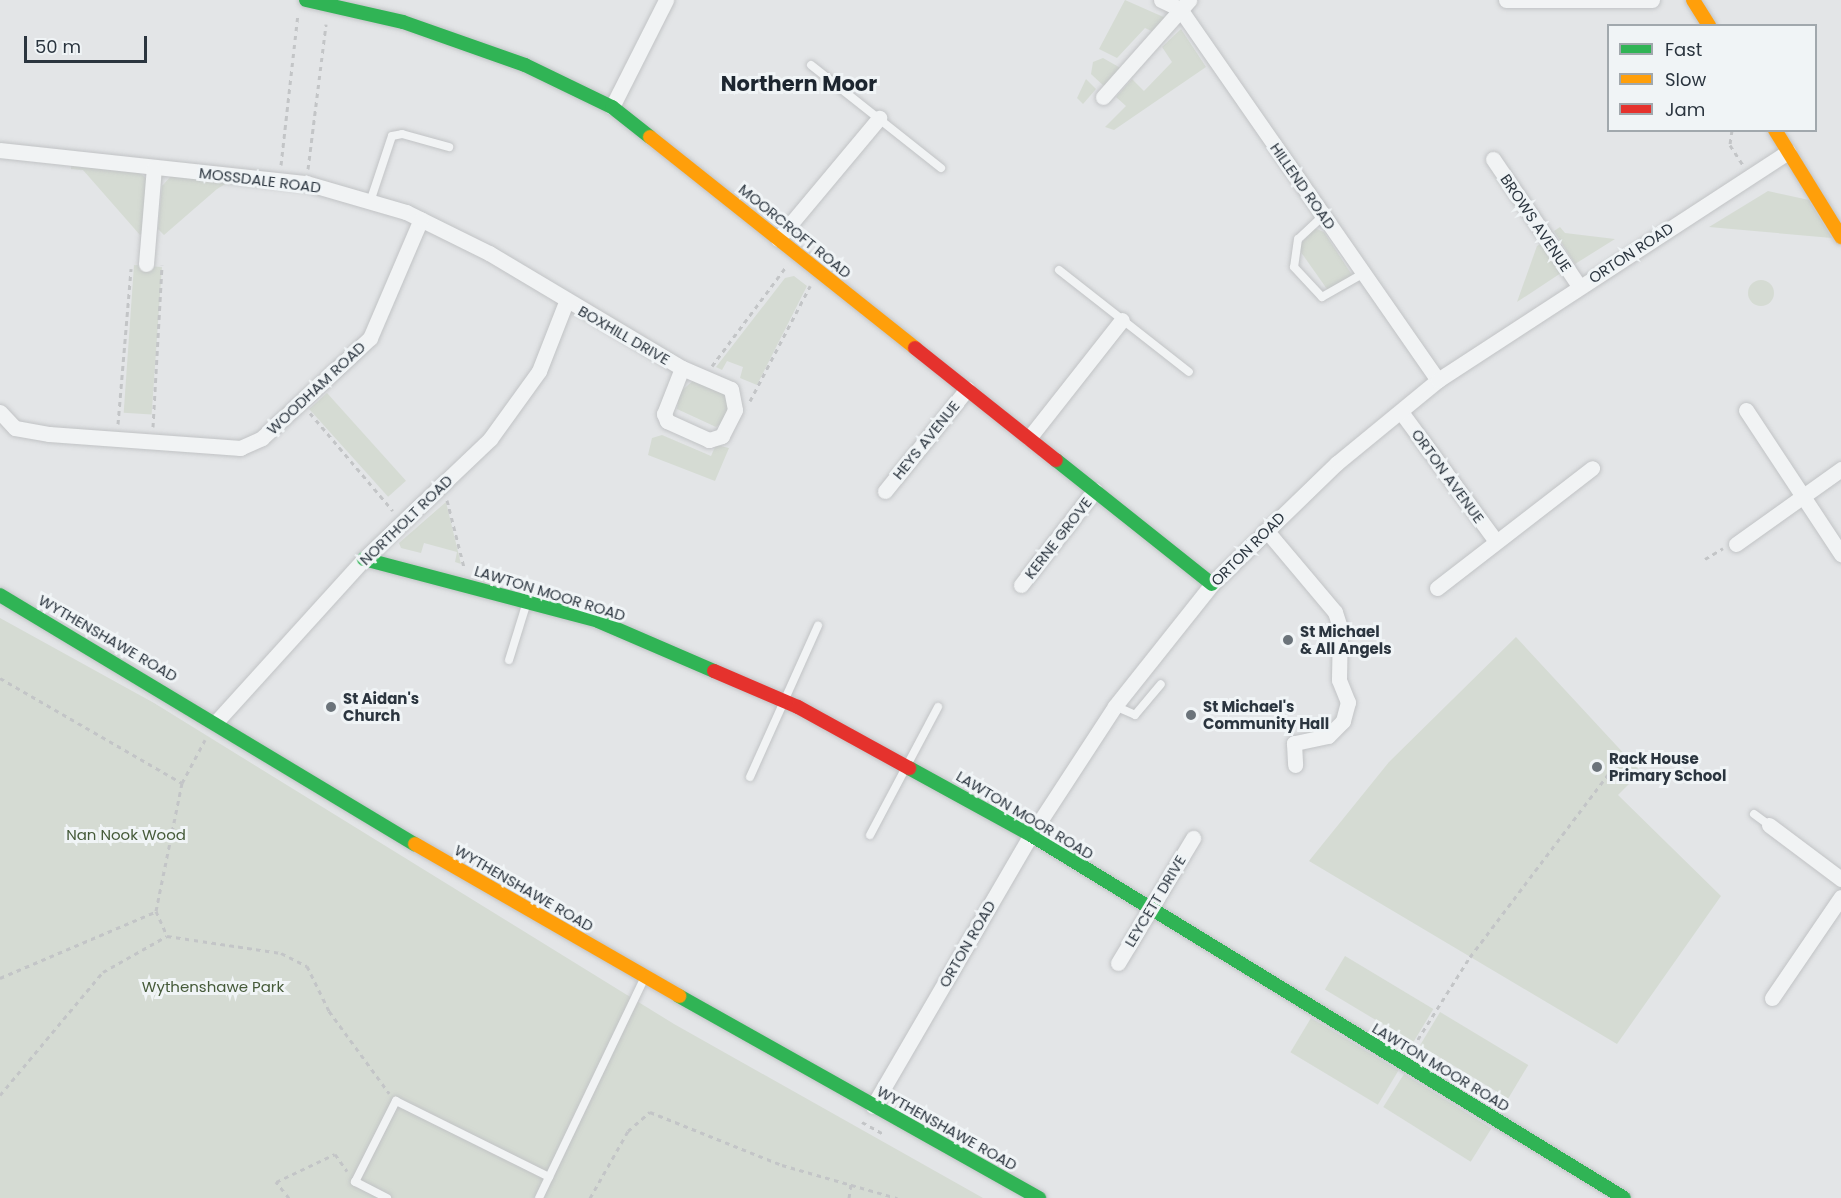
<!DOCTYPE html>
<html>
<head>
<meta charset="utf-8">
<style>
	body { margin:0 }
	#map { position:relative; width:1841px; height:1198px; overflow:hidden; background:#e3e5e7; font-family:Poppins,sans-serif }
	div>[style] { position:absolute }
	.green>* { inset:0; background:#d5dbd3; transform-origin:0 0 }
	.round { border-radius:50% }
	.path>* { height:3px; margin-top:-1.5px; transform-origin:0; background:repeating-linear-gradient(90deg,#c3c5c7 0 4.5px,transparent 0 9px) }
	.roads { filter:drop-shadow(0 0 2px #c1c3c5) drop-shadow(0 0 2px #c1c3c5) }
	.lane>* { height:8px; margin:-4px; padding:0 4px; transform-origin:4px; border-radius:4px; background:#f1f3f4 }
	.street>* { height:15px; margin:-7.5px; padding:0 7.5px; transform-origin:7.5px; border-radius:7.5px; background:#f1f3f4 }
	.fast>* { height:14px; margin:-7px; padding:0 7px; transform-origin:7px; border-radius:7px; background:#30b455 }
	.slow>* { height:14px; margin:-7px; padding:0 7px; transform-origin:7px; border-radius:7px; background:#ff9f0a }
	.jam>* { height:14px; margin:-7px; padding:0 7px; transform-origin:7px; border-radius:7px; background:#e5322d }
	.dots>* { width:16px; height:16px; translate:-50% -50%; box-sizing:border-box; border:3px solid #f0f4f6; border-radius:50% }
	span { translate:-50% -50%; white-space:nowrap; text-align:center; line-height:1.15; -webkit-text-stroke:6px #f0f4f6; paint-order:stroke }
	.street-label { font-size:15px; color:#2b353f }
	.poi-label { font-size:15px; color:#2b353f; font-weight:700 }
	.left { translate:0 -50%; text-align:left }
	.park-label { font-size:15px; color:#455a39 }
	.district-label { font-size:21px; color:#1d2630; font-weight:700 }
	.legend { position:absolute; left:1607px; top:24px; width:210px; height:108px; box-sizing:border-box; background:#f0f4f6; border:2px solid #a1a8ad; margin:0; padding:8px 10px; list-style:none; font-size:18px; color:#2b353f }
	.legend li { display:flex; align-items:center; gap:12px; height:30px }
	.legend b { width:30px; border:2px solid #a1a8ad }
	.scale { position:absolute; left:24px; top:36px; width:123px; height:27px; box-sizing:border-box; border:3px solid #2b353f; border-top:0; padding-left:8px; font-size:18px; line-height:21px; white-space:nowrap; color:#2b353f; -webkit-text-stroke:4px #f0f4f6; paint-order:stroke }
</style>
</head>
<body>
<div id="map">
	<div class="green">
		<div style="clip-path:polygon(1125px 0,1168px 19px,1156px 33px,1145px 28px,1117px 58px,1099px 49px)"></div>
		<div style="clip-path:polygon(1181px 29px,1206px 67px,1114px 130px,1105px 127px,1126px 106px,1116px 97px,1132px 79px,1144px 91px,1172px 62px,1162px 47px)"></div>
		<div style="clip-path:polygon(1103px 58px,1124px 70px,1107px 89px,1091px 74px,1093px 62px)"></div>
		<div style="clip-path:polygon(1086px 79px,1096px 89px,1083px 104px,1077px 98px)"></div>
		<div style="clip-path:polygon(71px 163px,135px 169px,147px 179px,146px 229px,140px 235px,83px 170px,71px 169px)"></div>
		<div style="clip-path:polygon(172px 175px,255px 180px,254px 185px,227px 183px,217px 189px,164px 235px,158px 229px,162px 186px)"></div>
		<div style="clip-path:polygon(1768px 191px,1809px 200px,1832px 238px,1709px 227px)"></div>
		<div style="clip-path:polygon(1560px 227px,1565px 233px,1615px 239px,1575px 264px,1554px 231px)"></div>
		<div style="clip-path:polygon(1314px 228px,1324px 232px,1352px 275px,1335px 289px,1327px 289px,1298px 248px)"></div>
		<div style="clip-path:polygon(1546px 241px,1564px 271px,1517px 302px,1537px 246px)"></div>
		<div style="left:134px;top:265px;width:28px;height:148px;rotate:4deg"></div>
		<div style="clip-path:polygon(794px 276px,807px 286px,757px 385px,740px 378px,743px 367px,727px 361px,722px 370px,716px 367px,785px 278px)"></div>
		<div class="round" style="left:1748px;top:280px;width:26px;height:26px"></div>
		<div style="clip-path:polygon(695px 379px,730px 396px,725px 420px,716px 427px,677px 409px,679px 393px)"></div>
		<div style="left:327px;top:393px;width:118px;height:24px;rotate:48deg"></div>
		<div style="clip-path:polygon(662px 435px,711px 456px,716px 445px,729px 448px,715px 481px,648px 455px,652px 438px)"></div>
		<div style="clip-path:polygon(446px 502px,461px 564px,455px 562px,457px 552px,424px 543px,421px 553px,401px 548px,399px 543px)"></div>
		<div style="clip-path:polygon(0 618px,154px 703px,674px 1024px,983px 1198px,0 1198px)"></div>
		<div style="clip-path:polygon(1516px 637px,1641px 772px,1618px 795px,1721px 896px,1617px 1044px,1309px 861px,1389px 762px)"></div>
		<div style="left:1345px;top:956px;width:103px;height:39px;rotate:31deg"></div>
		<div style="left:1440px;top:1012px;width:103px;height:39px;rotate:31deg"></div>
		<div style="left:1311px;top:1018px;width:102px;height:40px;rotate:31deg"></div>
		<div style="left:1404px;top:1074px;width:103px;height:39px;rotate:32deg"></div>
	</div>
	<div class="path">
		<div style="left:1732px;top:130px;width:15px;rotate:98deg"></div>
		<div style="left:1730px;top:145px;width:24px;rotate:57deg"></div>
		<div style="left:281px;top:165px;width:152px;rotate:-83.6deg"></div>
		<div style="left:308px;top:169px;width:146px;rotate:-82.9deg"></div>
		<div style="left:712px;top:366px;width:122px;rotate:-53.3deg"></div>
		<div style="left:750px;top:401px;width:130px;rotate:-62.4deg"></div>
		<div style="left:310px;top:413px;width:128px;rotate:49.7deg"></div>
		<div style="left:118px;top:424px;width:156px;rotate:-85.2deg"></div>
		<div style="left:153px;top:427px;width:162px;rotate:-86.8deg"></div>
		<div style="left:447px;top:500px;width:69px;rotate:75.8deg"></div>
		<div style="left:1705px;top:559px;width:21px;rotate:-31deg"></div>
		<div style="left:0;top:678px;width:210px;rotate:30deg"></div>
		<div style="left:182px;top:783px;width:131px;rotate:101.5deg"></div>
		<div style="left:156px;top:911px;width:27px;rotate:66deg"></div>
		<div style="left:167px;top:936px;width:115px;rotate:8.5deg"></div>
		<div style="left:281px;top:953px;width:29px;rotate:27deg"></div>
		<div style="left:307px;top:966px;width:50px;rotate:63.9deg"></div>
		<div style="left:329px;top:1011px;width:102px;rotate:53.8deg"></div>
		<div style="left:182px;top:783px;width:49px;rotate:-61.9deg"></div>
		<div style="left:0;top:978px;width:168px;rotate:-23.1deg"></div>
		<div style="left:1413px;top:1047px;width:107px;rotate:-57.7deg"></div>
		<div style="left:1470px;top:957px;width:252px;rotate:-52.9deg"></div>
		<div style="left:0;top:1095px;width:160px;rotate:-50.1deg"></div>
		<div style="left:103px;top:972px;width:73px;rotate:-29.4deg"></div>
		<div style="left:862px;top:1122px;width:26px;rotate:29deg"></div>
		<div style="left:289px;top:1198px;width:21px;rotate:-129deg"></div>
		<div style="left:276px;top:1182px;width:65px;rotate:-25.4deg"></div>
		<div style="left:335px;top:1154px;width:21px;rotate:55deg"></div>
		<div style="left:590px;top:1198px;width:77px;rotate:-60.4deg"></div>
		<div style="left:628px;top:1131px;width:29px;rotate:-41deg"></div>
		<div style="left:650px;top:1112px;width:142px;rotate:21.9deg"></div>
		<div style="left:782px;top:1165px;width:120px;rotate:16deg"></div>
		<div style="left:849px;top:1198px;width:14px;rotate:-82deg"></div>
	</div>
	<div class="roads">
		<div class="lane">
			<div style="left:811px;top:65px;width:166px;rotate:38.4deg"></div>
			<div style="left:371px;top:199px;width:66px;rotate:-71.6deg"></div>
			<div style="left:392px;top:136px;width:10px;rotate:-11deg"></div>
			<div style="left:402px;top:134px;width:49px;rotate:15.5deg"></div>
			<div style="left:1324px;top:215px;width:35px;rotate:137deg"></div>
			<div style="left:1298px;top:239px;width:28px;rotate:98deg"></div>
			<div style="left:1294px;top:267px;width:41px;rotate:47deg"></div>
			<div style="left:1322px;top:297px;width:48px;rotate:-29.7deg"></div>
			<div style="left:1059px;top:270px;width:165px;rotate:38.1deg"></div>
			<div style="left:509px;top:660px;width:58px;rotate:-72.8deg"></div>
			<div style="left:1115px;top:706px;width:22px;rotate:24deg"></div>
			<div style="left:1135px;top:715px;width:40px;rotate:-50deg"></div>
			<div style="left:750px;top:777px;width:166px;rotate:-65.8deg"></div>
			<div style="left:1754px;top:814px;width:19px;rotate:36deg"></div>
			<div style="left:870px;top:835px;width:145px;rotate:-62deg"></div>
			<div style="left:387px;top:1198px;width:36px;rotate:-153deg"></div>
			<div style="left:355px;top:1182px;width:91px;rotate:-63.2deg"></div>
			<div style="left:396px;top:1101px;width:171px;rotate:26.4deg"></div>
			<div style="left:539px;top:1198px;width:245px;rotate:-64.4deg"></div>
		</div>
		<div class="street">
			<div style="left:1161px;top:0;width:21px;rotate:25deg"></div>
			<div style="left:1180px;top:9px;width:452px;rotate:55.2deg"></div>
			<div style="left:1506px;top:0;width:146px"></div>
			<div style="left:1103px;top:97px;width:130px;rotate:-48.4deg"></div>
			<div style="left:612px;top:107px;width:120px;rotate:-63.2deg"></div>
			<div style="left:0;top:150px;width:308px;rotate:6.2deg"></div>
			<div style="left:306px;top:183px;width:104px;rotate:16.2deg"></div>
			<div style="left:406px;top:212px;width:93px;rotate:26.3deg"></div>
			<div style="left:489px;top:253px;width:225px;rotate:30.8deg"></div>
			<div style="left:682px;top:368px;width:53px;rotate:23.2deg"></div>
			<div style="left:731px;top:389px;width:21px;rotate:79deg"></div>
			<div style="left:735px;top:410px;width:29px;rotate:117deg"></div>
			<div style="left:722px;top:436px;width:14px;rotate:163deg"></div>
			<div style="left:709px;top:440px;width:46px;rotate:-155.7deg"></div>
			<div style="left:667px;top:421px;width:8px;rotate:-113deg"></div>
			<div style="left:664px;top:414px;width:49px;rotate:-68.6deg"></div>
			<div style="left:1493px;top:159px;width:153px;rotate:55.9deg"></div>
			<div style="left:778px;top:239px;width:158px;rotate:-50.1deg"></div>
			<div style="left:146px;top:264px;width:97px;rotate:-85.3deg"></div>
			<div style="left:1746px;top:410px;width:173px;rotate:56.6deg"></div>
			<div style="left:0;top:412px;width:22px;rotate:47deg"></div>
			<div style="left:15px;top:428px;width:35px;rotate:10deg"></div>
			<div style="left:49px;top:434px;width:192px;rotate:4.2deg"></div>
			<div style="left:240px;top:448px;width:24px;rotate:-24deg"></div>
			<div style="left:262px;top:438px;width:147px;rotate:-42.8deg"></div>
			<div style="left:370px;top:338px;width:129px;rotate:-66.8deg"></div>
			<div style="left:1401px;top:412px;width:159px;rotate:53.7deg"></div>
			<div style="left:1029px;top:438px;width:150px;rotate:-51.8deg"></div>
			<div style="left:885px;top:491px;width:131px;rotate:-51.2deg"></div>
			<div style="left:1266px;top:530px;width:107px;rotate:49.9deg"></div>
			<div style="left:1335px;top:612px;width:16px;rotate:72deg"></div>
			<div style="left:1340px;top:627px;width:53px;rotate:91.1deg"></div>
			<div style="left:1339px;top:680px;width:24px;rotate:68deg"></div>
			<div style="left:1348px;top:702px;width:20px;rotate:105deg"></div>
			<div style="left:1343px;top:721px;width:21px;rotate:135deg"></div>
			<div style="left:1328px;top:736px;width:35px;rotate:168deg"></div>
			<div style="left:1294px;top:743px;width:22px;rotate:87deg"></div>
			<div style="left:1736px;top:544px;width:129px;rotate:-35.5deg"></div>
			<div style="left:1021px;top:585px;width:120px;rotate:-52.1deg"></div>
			<div style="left:1437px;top:588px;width:196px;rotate:-37.7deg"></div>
			<div style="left:217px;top:721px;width:219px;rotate:-47.8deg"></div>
			<div style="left:364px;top:559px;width:174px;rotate:-43.6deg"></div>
			<div style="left:490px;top:439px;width:84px;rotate:-54.2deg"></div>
			<div style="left:539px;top:371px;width:74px;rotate:-68.6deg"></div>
			<div style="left:1769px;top:825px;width:90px;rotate:36.9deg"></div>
			<div style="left:1118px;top:963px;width:146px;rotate:-59deg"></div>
			<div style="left:1772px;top:998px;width:122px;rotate:-55.7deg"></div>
			<div style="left:873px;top:1106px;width:314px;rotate:-59.8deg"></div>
			<div style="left:1031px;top:835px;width:154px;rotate:-56.9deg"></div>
			<div style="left:1115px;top:706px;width:156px;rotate:-51.5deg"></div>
			<div style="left:1212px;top:584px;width:174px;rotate:-44.1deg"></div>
			<div style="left:1337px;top:463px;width:131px;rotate:-39.4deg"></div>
			<div style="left:1438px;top:380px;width:418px;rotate:-33.1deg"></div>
		</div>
		<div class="fast">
			<div style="left:306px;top:0;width:99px;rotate:12.8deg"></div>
			<div style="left:403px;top:22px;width:129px;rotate:19.4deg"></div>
			<div style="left:525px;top:65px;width:97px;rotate:25.8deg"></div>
			<div style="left:612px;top:107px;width:48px;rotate:38.3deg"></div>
			<div style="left:1056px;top:460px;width:199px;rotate:38.5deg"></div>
			<div style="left:364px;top:559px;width:242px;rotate:14.8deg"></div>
			<div style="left:598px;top:621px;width:126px;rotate:23.3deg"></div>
			<div style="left:0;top:595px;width:484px;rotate:31deg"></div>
			<div style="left:909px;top:768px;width:139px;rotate:28.8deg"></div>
			<div style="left:1031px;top:835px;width:695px;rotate:31.47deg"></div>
			<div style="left:679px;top:996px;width:413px;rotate:29.3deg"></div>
		</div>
		<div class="slow">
			<div style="left:1693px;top:0;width:31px;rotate:58deg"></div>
			<div style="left:1775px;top:130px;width:126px;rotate:58.3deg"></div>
			<div style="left:650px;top:137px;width:339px;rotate:38.5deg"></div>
			<div style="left:415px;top:844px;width:305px;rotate:29.9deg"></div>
		</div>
		<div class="jam">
			<div style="left:915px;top:348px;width:180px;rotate:38.5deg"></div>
			<div style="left:714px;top:671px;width:91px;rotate:23.2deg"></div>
			<div style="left:798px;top:707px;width:127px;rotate:28.8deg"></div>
		</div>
	</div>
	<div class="dots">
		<div style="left:1288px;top:640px;background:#6b737a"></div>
		<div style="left:331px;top:707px;background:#6b737a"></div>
		<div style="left:1191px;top:715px;background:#6b737a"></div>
		<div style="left:1597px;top:767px;background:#6b737a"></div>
	</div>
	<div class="street-label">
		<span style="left:260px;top:180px;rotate:7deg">MOSSDALE ROAD</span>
		<span style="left:1303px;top:186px;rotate:55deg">HILLEND ROAD</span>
		<span style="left:1536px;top:223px;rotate:56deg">BROWS AVENUE</span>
		<span style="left:795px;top:231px;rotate:39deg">MOORCROFT ROAD</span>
		<span style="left:1631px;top:253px;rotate:-33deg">ORTON ROAD</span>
		<span style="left:624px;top:335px;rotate:30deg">BOXHILL DRIVE</span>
		<span style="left:316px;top:388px;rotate:-43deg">WOODHAM ROAD</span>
		<span style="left:926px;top:440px;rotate:-51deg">HEYS AVENUE</span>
		<span style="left:1448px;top:476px;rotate:54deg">ORTON AVENUE</span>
		<span style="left:406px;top:520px;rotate:-44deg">NORTHOLT ROAD</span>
		<span style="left:1058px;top:538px;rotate:-52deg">KERNE GROVE</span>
		<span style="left:1248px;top:549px;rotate:-45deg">ORTON ROAD</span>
		<span style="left:550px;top:593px;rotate:17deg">LAWTON MOOR ROAD</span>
		<span style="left:108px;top:638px;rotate:30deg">WYTHENSHAWE ROAD</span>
		<span style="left:1025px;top:815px;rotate:31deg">LAWTON MOOR ROAD</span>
		<span style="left:524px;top:888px;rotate:30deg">WYTHENSHAWE ROAD</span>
		<span style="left:1155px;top:901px;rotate:-59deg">LEYCETT DRIVE</span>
		<span style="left:967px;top:944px;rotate:-60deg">ORTON ROAD</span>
		<span style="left:1441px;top:1067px;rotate:31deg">LAWTON MOOR ROAD</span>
		<span style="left:947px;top:1128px;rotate:29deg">WYTHENSHAWE ROAD</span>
	</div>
	<div class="poi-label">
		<span class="left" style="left:1300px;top:640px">St Michael<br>&amp; All Angels</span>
		<span class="left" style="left:343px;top:707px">St Aidan's<br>Church</span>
		<span class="left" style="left:1203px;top:715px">St Michael's<br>Community Hall</span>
		<span class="left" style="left:1609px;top:767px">Rack House<br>Primary School</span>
	</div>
	<div class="park-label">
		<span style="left:126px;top:835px">Nan Nook Wood</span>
		<span style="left:213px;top:987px">Wythenshawe Park</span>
	</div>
	<div class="district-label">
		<span style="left:799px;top:84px">Northern Moor</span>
	</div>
	<ul class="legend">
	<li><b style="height:8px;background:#30b455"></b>Fast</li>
	<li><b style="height:8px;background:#ff9f0a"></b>Slow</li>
	<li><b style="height:8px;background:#e5322d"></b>Jam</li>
	</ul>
	<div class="scale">50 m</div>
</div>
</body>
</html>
